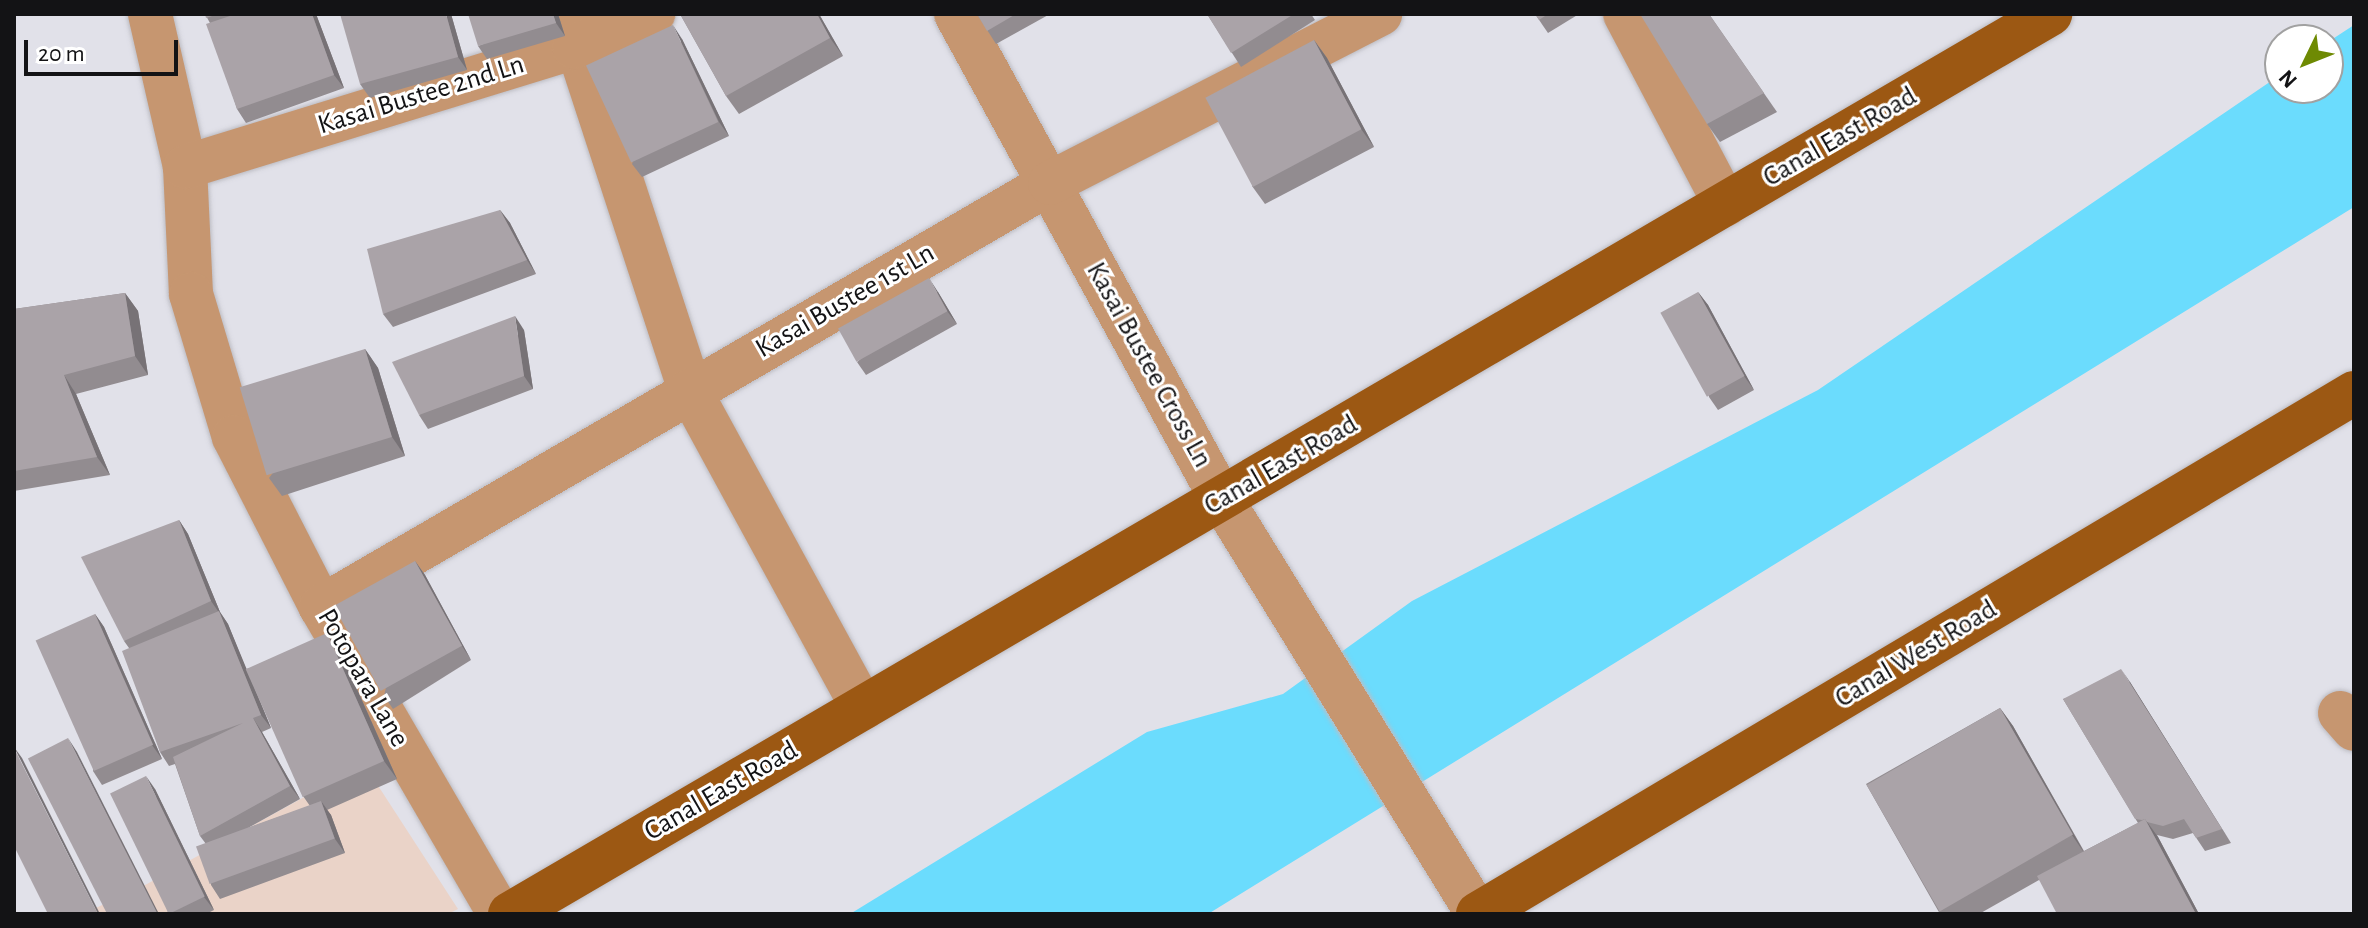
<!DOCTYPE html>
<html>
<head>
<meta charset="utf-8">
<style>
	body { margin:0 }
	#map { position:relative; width:2368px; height:928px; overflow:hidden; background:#e1e1e9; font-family:"Alegreya Sans",sans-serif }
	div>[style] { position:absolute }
	.industrial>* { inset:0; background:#ead3c8 }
	.water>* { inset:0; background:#6bdcfd }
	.roads { filter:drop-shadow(0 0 2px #bcbcc3) drop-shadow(0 0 2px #bcbcc3) }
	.minor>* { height:44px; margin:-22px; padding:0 22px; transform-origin:22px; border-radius:22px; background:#c69670 }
	.major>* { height:44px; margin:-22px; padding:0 22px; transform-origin:22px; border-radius:22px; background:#9c5813 }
	.wall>* { inset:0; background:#928c90 }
	.shaded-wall>* { inset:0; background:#777276 }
	.building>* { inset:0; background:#aaa3a8; transform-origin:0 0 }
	span { translate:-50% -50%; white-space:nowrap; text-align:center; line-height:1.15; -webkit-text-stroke:6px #fff; paint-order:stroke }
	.street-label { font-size:28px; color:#131315 }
	.frame { position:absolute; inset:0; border:16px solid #131315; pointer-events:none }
	.north { position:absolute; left:2264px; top:24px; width:80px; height:80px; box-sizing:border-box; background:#fff; border:2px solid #a1a1a1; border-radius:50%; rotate:227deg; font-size:22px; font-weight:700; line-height:32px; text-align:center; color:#131315 }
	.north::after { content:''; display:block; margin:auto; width:28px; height:36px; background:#6e8a03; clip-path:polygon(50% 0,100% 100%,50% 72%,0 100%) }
	.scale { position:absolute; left:24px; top:40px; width:154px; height:36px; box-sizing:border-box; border:4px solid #131315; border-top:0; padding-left:10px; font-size:24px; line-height:28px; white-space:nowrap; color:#131315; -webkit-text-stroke:6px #fff; paint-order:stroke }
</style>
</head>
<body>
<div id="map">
	<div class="industrial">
		<div style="clip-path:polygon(364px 764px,458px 909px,448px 914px,83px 914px,147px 884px)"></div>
	</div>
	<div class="water">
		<div style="clip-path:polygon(2354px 25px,2354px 207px,1208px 914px,850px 914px,1147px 732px,1283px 694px,1412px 601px,1818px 390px,2280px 75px,2280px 88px,2328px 88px,2328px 42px)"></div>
	</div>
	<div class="roads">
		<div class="minor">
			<div style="left:150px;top:14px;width:157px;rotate:77.1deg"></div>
			<div style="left:185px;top:167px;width:127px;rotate:87.3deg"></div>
			<div style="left:191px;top:294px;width:149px;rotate:73.3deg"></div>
			<div style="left:234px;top:437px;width:191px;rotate:62.9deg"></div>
			<div style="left:321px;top:607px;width:355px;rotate:59.8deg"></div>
			<div style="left:567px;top:14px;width:397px;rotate:71.9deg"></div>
			<div style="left:690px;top:391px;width:361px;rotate:61.4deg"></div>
			<div style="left:956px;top:14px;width:554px;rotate:61.31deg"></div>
			<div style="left:1222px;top:500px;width:487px;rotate:58.3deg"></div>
			<div style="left:1625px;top:14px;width:215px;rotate:62.2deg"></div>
			<div style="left:185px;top:167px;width:407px;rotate:-17.1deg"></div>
			<div style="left:574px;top:47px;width:86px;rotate:-22.7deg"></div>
			<div style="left:321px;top:607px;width:843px;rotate:-30.18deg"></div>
			<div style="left:1050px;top:183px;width:371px;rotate:-27.1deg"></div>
			<div style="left:2340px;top:713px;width:21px;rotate:49deg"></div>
		</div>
		<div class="major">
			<div style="left:510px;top:914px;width:1784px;rotate:-30.3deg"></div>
			<div style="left:1478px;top:914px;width:1019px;rotate:-30.74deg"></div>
		</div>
	</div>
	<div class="wall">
		<div style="clip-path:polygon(205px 14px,316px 14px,344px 88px,246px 123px,237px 109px,210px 23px)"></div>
		<div style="clip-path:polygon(451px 14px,467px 70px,370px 98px,360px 84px)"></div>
		<div style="clip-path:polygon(558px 14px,565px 36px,487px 59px,478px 46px)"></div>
		<div style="clip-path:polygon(680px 14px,819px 14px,843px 56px,739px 114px,726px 96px)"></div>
		<div style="clip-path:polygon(977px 14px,1050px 14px,996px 44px)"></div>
		<div style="clip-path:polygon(1207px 14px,1311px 14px,1315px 20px,1241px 67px)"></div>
		<div style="clip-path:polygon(1535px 14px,1579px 14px,1548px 33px)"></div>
		<div style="clip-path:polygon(1709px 14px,1777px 112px,1720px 142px,1707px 124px)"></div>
		<div style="clip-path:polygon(682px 39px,729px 136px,642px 177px,632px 164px)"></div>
		<div style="clip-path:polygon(1314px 40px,1327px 58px,1374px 147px,1265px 204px,1252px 186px)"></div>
		<div style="clip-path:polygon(500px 210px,510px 223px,536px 274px,393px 327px,383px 314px)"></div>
		<div style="clip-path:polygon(938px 292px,957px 324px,866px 375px,857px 362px)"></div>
		<div style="clip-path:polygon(1698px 292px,1708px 305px,1754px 390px,1718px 410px,1709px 397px)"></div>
		<div style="clip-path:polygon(125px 293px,138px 311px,148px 375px,76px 394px,110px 475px,14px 491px,14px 309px)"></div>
		<div style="clip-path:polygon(524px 330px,533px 389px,428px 429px,419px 415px)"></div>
		<div style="clip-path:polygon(365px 349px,378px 368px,405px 456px,282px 496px,269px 478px)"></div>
		<div style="clip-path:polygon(evenodd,179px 520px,188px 534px,220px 612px,228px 624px,246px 669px,340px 651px,397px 779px,327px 810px,331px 815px,345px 853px,220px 899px,211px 885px,206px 844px,200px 836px,175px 764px,169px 766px,160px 752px,129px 648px,124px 641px,179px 520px,249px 674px,303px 796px,310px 806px,248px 828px,300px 799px,262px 732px,271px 728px,249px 674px)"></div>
		<div style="clip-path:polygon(415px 561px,425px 575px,471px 660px,393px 709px,384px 696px)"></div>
		<div style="clip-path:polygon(95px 614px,104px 627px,162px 759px,102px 785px,93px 771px)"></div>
		<div style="clip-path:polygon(2130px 682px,2231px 843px,2205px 851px,2193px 833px,2173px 839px,2157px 835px,2199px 914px,2039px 880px,1979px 914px,1940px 914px,1866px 784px,2000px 708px,2013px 726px,2084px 851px,2138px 823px,2063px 699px)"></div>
		<div style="clip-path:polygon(155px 789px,214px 910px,206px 914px,168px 914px)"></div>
	</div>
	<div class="shaded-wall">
		<div style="clip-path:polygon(312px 14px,316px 14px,344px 88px,334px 75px)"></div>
		<div style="clip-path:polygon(446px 14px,451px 14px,467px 70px,458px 57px)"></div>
		<div style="clip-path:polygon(553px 14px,558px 14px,565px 36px,556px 23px)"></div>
		<div style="clip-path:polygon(817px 14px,819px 14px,843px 56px,830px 38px)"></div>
		<div style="clip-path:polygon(673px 25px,682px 39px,729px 136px,719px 122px)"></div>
		<div style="clip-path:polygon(1314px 40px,1327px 58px,1374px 147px,1361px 129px)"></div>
		<div style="clip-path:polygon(500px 210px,510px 223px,536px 274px,527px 260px)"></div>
		<div style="clip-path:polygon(929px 278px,938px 292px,957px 324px,947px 311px)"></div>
		<div style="clip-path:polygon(1698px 292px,1708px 305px,1754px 390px,1744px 376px)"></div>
		<div style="clip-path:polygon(125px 293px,138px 311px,148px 375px,135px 356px)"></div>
		<div style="clip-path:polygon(515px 316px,524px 330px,533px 389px,524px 376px)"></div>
		<div style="clip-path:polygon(365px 349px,378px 368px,405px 456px,392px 437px)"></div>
		<div style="clip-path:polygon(64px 375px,76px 394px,110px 475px,97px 457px)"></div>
		<div style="clip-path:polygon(179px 520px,188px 534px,220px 612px,228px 624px,271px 728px,261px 715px,220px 614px,211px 601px)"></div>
		<div style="clip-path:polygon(415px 561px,425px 575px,471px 660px,462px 646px)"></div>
		<div style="clip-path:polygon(95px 614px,104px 627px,162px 759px,152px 745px)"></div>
		<div style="clip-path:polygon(327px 633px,340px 651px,397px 779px,384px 761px)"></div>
		<div style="clip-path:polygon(2121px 669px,2130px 682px,2231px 843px,2222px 829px)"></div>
		<div style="clip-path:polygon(2000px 708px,2013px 726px,2085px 854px,2072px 835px)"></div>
		<div style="clip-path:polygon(253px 718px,262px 732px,300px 799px,290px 786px)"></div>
		<div style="clip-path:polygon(68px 738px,77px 752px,159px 914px,156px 914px)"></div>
		<div style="clip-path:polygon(14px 747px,22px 758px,100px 914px,98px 914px)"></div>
		<div style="clip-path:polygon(146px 776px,155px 789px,214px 910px,204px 897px)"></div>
		<div style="clip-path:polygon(321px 801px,331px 815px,345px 853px,335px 839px)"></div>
		<div style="clip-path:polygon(2145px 819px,2158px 837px,2199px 914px,2196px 914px)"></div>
	</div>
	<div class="building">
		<div style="clip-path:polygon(205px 14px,218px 14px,206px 18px)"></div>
		<div style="clip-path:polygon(236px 14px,312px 14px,334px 75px,237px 109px,206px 24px)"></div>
		<div style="clip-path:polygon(340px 14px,446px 14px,458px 57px,360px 84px)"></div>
		<div style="clip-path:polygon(468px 14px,553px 14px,556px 23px,478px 46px)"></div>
		<div style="clip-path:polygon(680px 14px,817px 14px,830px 38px,726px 96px)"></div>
		<div style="clip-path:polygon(977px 14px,1016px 14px,987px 31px)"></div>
		<div style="clip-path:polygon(1207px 14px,1294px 14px,1231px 53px)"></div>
		<div style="clip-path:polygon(1535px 14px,1548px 14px,1539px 20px)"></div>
		<div style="clip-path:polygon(1640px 14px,1709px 14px,1764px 93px,1707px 124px)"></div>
		<div style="left:673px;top:25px;width:107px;height:96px;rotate:65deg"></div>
		<div style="left:1314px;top:40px;width:101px;height:123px;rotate:62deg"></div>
		<div style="clip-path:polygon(500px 210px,527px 260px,383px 314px,367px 249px)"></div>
		<div style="left:929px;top:278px;width:38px;height:104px;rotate:61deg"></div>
		<div style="left:1698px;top:292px;width:96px;height:43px;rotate:61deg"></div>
		<div style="clip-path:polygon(125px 293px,135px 356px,64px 375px,97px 457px,14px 471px,14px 309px)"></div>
		<div style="clip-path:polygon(515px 316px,524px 376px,419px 415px,392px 362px)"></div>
		<div style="left:365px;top:349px;width:92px;height:131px;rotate:73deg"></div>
		<div style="clip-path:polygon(179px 520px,211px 601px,124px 641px,81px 557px)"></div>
		<div style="left:415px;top:561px;width:97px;height:93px;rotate:61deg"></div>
		<div style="clip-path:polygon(219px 611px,261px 715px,253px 718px,290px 786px,200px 836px,173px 757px,243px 723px,160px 752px,122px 651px)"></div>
		<div style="left:95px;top:614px;width:143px;height:65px;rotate:66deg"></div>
		<div style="left:327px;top:633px;width:140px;height:89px;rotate:66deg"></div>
		<div style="clip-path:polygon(2121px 669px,2222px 829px,2196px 838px,2184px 819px,2163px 826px,2147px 822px,2145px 819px,2142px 820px,2135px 819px,2063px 699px)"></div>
		<div style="left:2000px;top:708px;width:146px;height:154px;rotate:60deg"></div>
		<div style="left:68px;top:738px;width:197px;height:45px;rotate:63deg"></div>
		<div style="clip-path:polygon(14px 748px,98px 914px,48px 914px,14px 846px)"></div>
		<div style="left:146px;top:776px;width:134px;height:40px;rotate:64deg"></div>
		<div style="left:321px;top:801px;width:40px;height:133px;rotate:70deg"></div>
		<div style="clip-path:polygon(2145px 819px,2196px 914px,2057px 914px,2037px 876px)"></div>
	</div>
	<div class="street-label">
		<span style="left:421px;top:95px;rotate:-17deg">Kasai Bustee 2nd Ln</span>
		<span style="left:1840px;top:137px;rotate:-30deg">Canal East Road</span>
		<span style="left:845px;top:301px;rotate:-30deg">Kasai Bustee 1st Ln</span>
		<span style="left:1149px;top:365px;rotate:61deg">Kasai Bustee Cross Ln</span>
		<span style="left:1281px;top:465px;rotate:-30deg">Canal East Road</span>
		<span style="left:1916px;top:654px;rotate:-31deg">Canal West Road</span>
		<span style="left:363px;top:678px;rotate:60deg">Potopara Lane</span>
		<span style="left:721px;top:791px;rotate:-30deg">Canal East Road</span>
	</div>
	<div class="frame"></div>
	<div class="north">N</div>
	<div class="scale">20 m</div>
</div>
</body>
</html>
